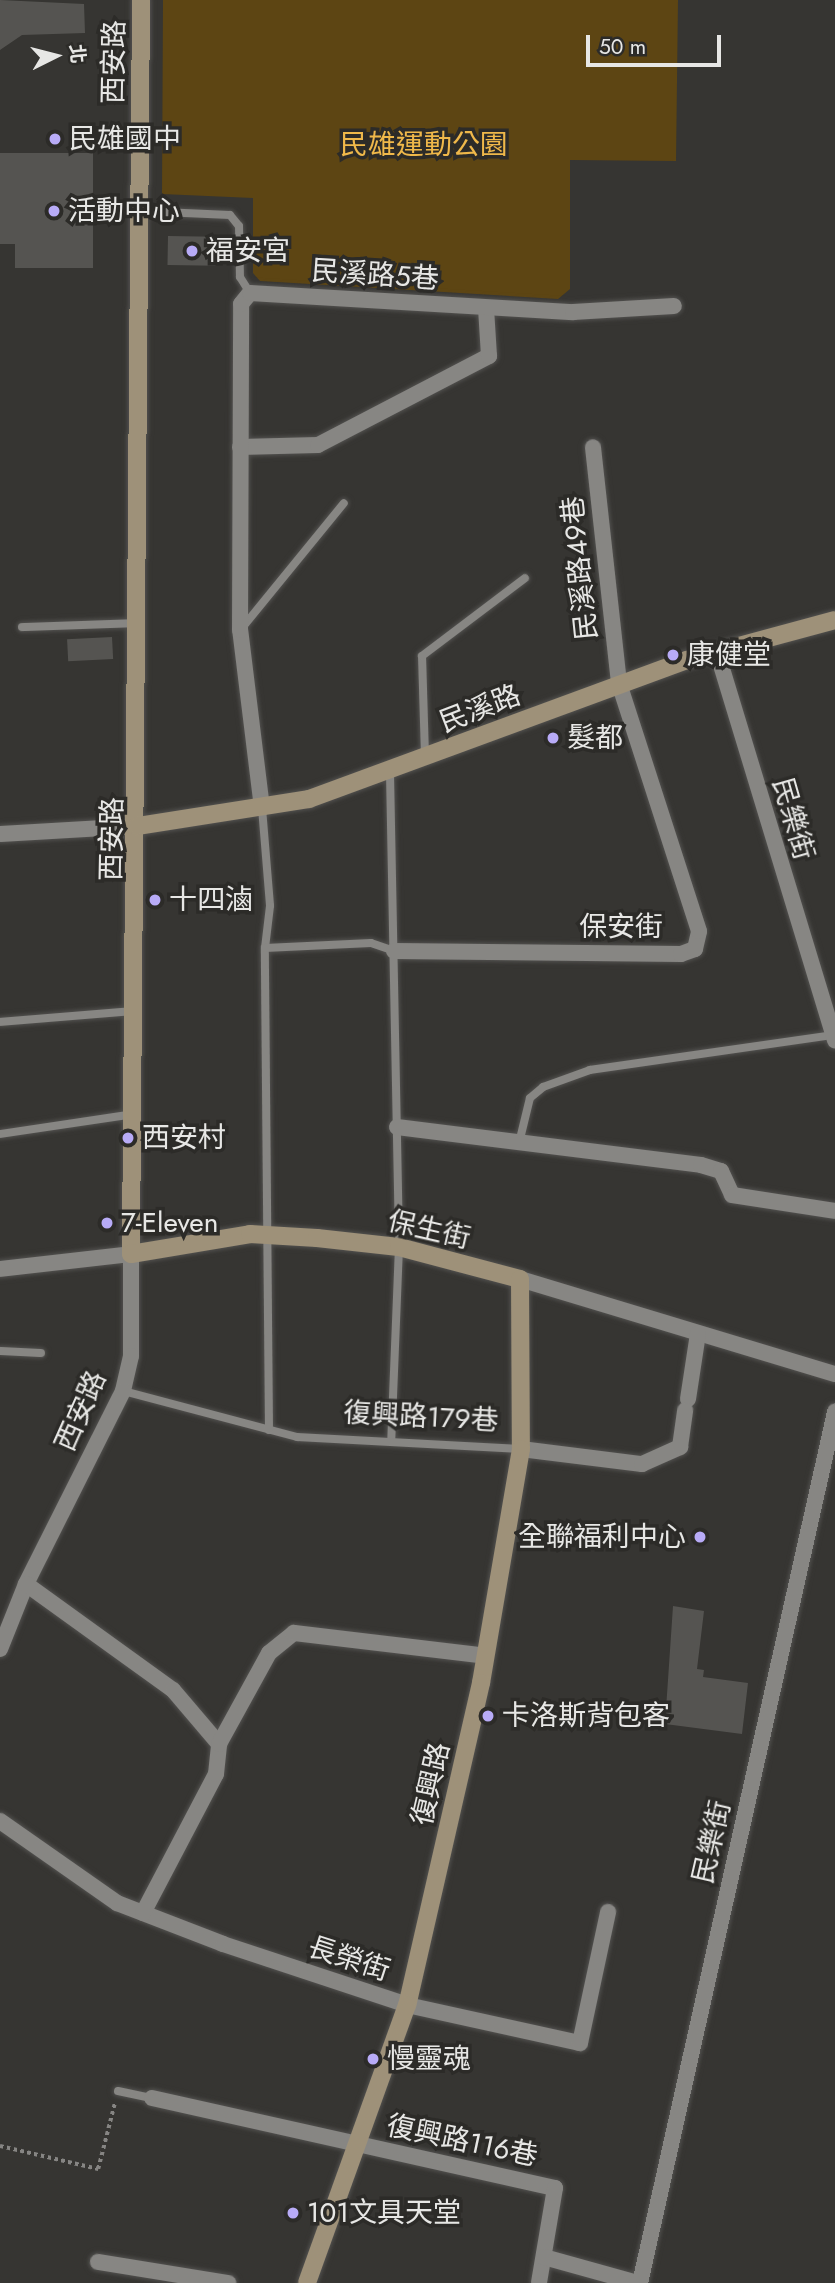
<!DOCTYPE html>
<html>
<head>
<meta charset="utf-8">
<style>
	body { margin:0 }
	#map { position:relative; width:835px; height:2283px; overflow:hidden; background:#363532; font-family:Jost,"Noto Sans TC",sans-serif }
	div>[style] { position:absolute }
	.green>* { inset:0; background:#5d4513 }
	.building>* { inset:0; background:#555451; transform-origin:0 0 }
	.path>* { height:3.5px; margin-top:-1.75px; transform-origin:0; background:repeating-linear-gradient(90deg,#868583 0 3.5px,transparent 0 7px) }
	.roads { filter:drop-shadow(0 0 2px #52514f) drop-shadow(0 0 2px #52514f) }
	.lane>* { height:8px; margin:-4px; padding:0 4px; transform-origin:4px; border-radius:4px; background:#878683 }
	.street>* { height:16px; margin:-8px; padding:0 8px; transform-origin:8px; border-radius:8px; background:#878683 }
	.secondary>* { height:18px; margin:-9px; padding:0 9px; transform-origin:9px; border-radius:9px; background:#9e9179 }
	.dots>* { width:19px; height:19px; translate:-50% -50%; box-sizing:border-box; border:4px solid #2c2b28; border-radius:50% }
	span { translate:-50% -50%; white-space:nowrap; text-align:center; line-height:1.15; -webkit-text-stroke:7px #2c2b28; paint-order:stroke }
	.street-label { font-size:28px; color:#e7e7e5 }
	.poi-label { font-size:28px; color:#e7e7e5 }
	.left { translate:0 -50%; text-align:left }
	.right { translate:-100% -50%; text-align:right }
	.park-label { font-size:28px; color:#efb84a }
	.north { position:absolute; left:21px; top:21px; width:70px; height:70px; -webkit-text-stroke:5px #2c2b28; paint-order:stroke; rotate:84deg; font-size:19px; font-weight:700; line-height:28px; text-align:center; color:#e7e7e5 }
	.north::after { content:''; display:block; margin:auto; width:24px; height:32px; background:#e7e7e5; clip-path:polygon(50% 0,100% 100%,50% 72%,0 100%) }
	.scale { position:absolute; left:586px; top:35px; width:135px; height:32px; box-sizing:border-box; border:4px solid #e7e7e5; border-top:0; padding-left:9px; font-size:21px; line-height:24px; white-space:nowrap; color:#e7e7e5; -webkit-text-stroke:5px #2c2b28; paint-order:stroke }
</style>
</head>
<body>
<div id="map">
	<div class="green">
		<div style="clip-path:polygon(163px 0,678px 0,676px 161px,570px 160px,570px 289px,558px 299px,260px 281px,253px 273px,253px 198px,162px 194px)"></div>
	</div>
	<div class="building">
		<div style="clip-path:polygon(0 0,84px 4px,85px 33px,22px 35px,0 50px)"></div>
		<div style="clip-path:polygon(0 153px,93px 153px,93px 268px,15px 268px,15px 244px,0 244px)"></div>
		<div style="left:168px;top:236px;width:48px;height:29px;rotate:1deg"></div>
		<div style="left:112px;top:637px;width:22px;height:45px;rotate:87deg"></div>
		<div style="clip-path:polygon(673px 1606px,704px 1611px,697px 1669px,704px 1670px,703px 1677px,748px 1683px,742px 1734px,665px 1724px)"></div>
	</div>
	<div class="path">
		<div style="left:0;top:2146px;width:101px;rotate:13.2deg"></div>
		<div style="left:98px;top:2169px;width:69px;rotate:-75.8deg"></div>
	</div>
	<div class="roads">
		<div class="lane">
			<div style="left:139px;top:211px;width:91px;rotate:2.5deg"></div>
			<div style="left:230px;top:215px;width:14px;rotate:51deg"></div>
			<div style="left:239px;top:226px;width:51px;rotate:88.9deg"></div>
			<div style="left:240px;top:277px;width:19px;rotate:58deg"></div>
			<div style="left:22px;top:627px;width:113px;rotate:-2deg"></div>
			<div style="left:242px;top:628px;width:161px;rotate:-50.8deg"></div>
			<div style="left:425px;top:756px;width:100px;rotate:-91.7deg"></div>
			<div style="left:422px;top:656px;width:129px;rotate:-37.1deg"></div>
			<div style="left:390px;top:773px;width:474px;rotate:88.9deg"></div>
			<div style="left:399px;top:1247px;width:195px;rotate:92.3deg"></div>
			<div style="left:262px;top:808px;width:98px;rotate:85.3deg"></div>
			<div style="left:270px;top:906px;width:42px;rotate:96.8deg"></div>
			<div style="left:0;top:1022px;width:133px;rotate:-4.7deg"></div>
			<div style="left:0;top:1134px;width:135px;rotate:-8.5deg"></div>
			<div style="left:519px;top:1143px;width:46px;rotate:-76.3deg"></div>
			<div style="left:530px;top:1098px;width:17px;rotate:-40deg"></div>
			<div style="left:543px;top:1087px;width:50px;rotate:-19.9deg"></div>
			<div style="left:590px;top:1070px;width:246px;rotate:-8.2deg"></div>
			<div style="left:0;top:1351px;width:41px;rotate:2.8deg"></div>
			<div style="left:123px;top:1391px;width:180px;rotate:14.8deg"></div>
			<div style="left:297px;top:1437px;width:224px;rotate:3.1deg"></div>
			<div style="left:269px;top:1430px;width:482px;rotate:-90.5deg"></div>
			<div style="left:265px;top:948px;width:106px;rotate:-2.7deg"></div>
			<div style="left:371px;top:943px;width:24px;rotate:19deg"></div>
			<div style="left:118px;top:2091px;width:35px;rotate:12deg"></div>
		</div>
		<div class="street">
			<div style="left:240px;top:447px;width:78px;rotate:-1.5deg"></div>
			<div style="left:318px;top:445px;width:193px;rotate:-27.5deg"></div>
			<div style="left:489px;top:356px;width:48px;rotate:-93.6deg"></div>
			<div style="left:717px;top:652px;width:406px;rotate:73.1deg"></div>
			<div style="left:262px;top:808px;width:179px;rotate:-97deg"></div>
			<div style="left:240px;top:630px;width:326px;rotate:-89.8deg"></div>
			<div style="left:241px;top:304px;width:14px;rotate:-51deg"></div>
			<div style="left:250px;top:293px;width:324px;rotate:3.4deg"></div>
			<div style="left:573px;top:312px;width:101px;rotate:-3.4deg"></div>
			<div style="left:0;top:834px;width:138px;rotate:-3.3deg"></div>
			<div style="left:394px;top:951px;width:287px;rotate:0.6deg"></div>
			<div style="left:681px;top:954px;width:15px;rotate:-20deg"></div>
			<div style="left:695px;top:949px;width:18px;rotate:-77deg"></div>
			<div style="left:699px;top:931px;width:261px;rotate:-107.9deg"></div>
			<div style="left:619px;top:683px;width:237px;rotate:-96.3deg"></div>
			<div style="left:397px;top:1127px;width:306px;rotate:7.1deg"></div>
			<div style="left:701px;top:1165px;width:21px;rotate:17deg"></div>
			<div style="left:721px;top:1171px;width:26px;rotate:65deg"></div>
			<div style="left:732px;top:1195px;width:104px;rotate:8.8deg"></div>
			<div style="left:0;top:1269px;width:132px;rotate:-6.5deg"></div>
			<div style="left:131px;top:1254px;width:102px;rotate:90deg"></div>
			<div style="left:131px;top:1356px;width:36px;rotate:103deg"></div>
			<div style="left:123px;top:1391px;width:216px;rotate:116.7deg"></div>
			<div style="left:26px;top:1584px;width:70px;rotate:111.8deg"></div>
			<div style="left:520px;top:1279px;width:329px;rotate:16.8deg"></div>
			<div style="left:688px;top:1399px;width:66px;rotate:-81.3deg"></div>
			<div style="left:521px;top:1449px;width:122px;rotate:7.1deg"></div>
			<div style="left:642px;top:1464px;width:42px;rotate:-24.1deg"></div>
			<div style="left:680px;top:1447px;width:37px;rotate:-82deg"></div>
			<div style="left:26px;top:1584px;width:181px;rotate:35.8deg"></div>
			<div style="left:173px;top:1690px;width:71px;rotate:49.6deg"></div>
			<div style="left:0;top:1821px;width:143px;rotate:35deg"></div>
			<div style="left:117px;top:1903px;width:114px;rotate:21.1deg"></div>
			<div style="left:223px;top:1944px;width:194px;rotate:18.3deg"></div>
			<div style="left:407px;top:2005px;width:177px;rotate:12.4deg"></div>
			<div style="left:580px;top:2043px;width:134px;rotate:-77.9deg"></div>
			<div style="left:143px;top:1913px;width:157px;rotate:-62.3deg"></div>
			<div style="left:216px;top:1774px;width:30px;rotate:-84deg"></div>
			<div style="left:219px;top:1744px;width:104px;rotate:-61.2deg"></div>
			<div style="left:269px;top:1653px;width:32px;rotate:-39deg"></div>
			<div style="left:294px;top:1633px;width:193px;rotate:6.8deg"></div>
			<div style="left:152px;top:2098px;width:413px;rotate:12.6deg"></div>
			<div style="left:555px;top:2188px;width:96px;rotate:99.6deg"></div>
			<div style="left:544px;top:2257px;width:98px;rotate:15.5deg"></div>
			<div style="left:98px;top:2262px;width:132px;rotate:9.2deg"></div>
			<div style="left:640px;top:2283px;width:893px;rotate:-77.38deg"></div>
		</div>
		<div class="secondary">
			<div style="left:141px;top:0;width:1254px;rotate:90.46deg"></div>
			<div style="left:131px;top:1254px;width:121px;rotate:-9.5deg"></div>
			<div style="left:250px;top:1234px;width:67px;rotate:3.4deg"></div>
			<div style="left:317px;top:1238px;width:82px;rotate:6.3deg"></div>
			<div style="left:399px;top:1247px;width:125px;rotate:14.8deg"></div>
			<div style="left:520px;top:1279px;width:170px;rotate:89.7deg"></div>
			<div style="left:521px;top:1449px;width:237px;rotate:99.7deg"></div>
			<div style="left:481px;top:1683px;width:330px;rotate:102.9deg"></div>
			<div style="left:407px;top:2005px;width:295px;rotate:109.8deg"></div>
			<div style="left:138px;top:826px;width:173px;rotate:-9deg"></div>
			<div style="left:309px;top:799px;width:403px;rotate:-20.2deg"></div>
			<div style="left:687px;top:660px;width:153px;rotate:-15.1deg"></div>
		</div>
	</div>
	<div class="dots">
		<div style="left:55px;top:139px;background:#b8abf7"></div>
		<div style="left:54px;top:211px;background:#b8abf7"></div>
		<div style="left:192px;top:251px;background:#b8abf7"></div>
		<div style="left:673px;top:655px;background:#b8abf7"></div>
		<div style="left:553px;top:738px;background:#b8abf7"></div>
		<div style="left:155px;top:900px;background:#b8abf7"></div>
		<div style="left:128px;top:1138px;background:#b8abf7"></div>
		<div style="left:107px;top:1223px;background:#b8abf7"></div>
		<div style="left:700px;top:1537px;background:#b8abf7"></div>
		<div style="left:488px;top:1716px;background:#b8abf7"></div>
		<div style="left:373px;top:2059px;background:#b8abf7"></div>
		<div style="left:293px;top:2213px;background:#b8abf7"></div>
	</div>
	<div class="street-label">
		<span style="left:114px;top:62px;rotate:-89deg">西安路</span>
		<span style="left:375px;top:275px;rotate:4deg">民溪路5巷</span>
		<span style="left:580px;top:568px;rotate:-96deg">民溪路49巷</span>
		<span style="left:480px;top:709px;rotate:-21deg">民溪路</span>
		<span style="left:793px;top:819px;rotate:74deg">民樂街</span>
		<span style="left:112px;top:839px;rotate:-89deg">西安路</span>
		<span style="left:621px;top:927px">保安街</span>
		<span style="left:429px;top:1230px;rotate:13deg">保生街</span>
		<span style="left:81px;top:1411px;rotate:-66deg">西安路</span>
		<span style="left:421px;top:1417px;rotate:3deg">復興路179巷</span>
		<span style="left:431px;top:1784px;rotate:-77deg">復興路</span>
		<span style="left:712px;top:1842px;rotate:-77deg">民樂街</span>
		<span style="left:349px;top:1959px;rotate:18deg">長榮街</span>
		<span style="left:462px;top:2141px;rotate:12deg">復興路116巷</span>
	</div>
	<div class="poi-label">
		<span class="left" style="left:69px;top:139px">民雄國中</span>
		<span class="left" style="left:68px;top:211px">活動中心</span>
		<span class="left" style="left:206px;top:251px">福安宮</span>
		<span class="left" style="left:687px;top:655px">康健堂</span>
		<span class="left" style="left:567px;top:738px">髮都</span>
		<span class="left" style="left:169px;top:900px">十四滷</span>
		<span class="left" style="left:142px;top:1138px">西安村</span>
		<span class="left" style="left:121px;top:1223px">7-Eleven</span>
		<span class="right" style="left:686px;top:1537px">全聯福利中心</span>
		<span class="left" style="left:502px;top:1716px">卡洛斯背包客</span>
		<span class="left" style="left:387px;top:2059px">慢靈魂</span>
		<span class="left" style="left:307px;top:2213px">101文具天堂</span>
	</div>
	<div class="park-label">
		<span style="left:424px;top:145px">民雄運動公園</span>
	</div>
	<div class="north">北</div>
	<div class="scale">50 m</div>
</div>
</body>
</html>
